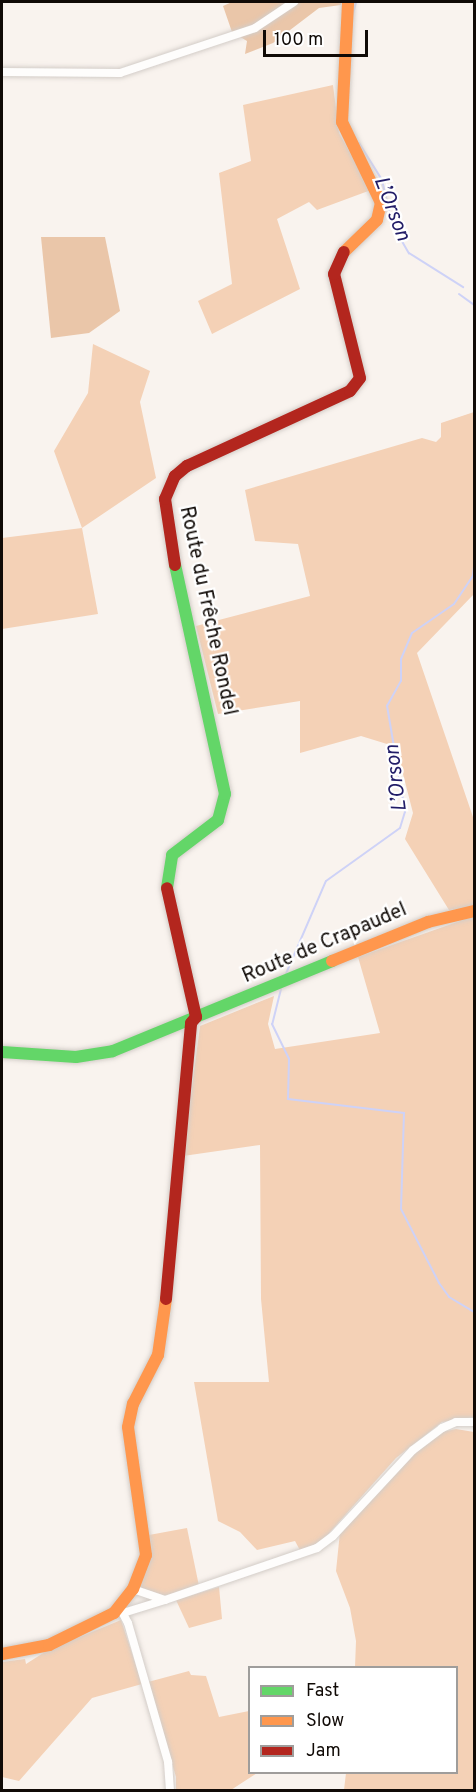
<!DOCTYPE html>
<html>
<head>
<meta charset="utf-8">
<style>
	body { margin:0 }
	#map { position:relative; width:476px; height:1792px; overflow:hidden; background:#f9f3ee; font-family:Overpass,sans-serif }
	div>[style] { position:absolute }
	.green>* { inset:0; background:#f4d1b6 }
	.forest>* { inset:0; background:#eac6a9 }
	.stream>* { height:2px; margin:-1px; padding:0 1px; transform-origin:1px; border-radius:1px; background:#ced2f7 }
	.roads { filter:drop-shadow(0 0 2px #d3cdc8) drop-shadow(0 0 2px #d3cdc8) }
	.street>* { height:8px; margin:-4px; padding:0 4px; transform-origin:4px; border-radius:4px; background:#fefdfc }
	.fast>* { height:12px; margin:-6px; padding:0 6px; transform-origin:6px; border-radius:6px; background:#63d668 }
	.slow>* { height:12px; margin:-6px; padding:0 6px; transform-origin:6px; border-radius:6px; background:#ff974d }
	.jam>* { height:12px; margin:-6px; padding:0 6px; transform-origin:6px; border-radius:6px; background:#b3261e }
	span { translate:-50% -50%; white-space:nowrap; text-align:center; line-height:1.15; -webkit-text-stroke:4.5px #fff; paint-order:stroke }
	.street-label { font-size:20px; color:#100a06 }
	.water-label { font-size:21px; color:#211c67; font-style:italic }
	.frame { position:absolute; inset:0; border:3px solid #100a06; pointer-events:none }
	.legend { position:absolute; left:248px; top:1666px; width:210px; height:108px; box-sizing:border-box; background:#fff; border:2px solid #9f9d9b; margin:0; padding:8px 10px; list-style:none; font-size:18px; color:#100a06 }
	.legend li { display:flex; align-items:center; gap:12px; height:30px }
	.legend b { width:30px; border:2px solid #9f9d9b }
	.scale { position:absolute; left:263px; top:30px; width:105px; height:27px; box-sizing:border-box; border:3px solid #100a06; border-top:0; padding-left:8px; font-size:18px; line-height:21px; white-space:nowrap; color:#100a06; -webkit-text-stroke:4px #fff; paint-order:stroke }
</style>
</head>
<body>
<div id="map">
	<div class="green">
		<div style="clip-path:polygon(333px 85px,339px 133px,371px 190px,317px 210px,309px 202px,277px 219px,300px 289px,212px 334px,198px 301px,232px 284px,219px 173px,251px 161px,243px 105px)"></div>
		<div style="clip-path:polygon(93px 344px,150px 371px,140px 402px,156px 478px,82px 528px,98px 614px,2px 629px,2px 538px,82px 528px,54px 451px,88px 393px)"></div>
		<div style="clip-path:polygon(474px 412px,474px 594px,417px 653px,474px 820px,474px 907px,449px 910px,405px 839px,413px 813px,403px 774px,387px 744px,361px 736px,300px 753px,300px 701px,218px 714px,196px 626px,310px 596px,298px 544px,255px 541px,245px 490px,422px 438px,436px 442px,441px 437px,441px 423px)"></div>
		<div style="clip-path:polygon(474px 916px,474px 1417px,442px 1422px,396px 1458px,322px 1541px,301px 1552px,295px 1541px,257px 1550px,240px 1532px,218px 1521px,194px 1382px,269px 1382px,261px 1299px,260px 1145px,183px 1156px,200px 1026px,274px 996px,268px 1024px,275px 1049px,380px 1033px,358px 957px)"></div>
		<div style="clip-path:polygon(456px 1429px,474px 1432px,474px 1790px,344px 1790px,346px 1773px,456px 1772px,456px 1668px,355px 1667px,356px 1641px,350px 1608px,336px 1571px,340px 1532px,414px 1453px,442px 1432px)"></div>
		<div style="clip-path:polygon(187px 1528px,199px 1586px,167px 1597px,139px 1587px,149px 1535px)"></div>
		<div style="clip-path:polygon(219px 1587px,222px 1619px,189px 1628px,176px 1600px)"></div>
		<div style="clip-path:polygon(121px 1620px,142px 1684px,92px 1698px,19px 1781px,2px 1777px,2px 1662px,25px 1659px,26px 1664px,48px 1650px)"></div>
		<div style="clip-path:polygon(189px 1671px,191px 1675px,206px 1676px,219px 1717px,249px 1711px,249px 1772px,257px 1773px,231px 1790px,176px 1790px,176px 1777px,148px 1682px)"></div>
	</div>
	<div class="forest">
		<div style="clip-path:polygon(232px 2px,342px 2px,341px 5px,319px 8px,273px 43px,245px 54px,247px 41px,232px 32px,223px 6px)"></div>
		<div style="clip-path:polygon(41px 237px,105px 237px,120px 311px,89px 333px,51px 338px)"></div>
	</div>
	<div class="stream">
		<div style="left:351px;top:21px;width:20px;rotate:-75deg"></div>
		<div style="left:359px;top:143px;width:44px;rotate:58.1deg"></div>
		<div style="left:382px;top:180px;width:45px;rotate:77.2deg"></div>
		<div style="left:392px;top:224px;width:34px;rotate:60deg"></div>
		<div style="left:409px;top:253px;width:64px;rotate:32.2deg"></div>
		<div style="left:459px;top:294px;width:19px;rotate:36deg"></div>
		<div style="left:285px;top:976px;width:103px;rotate:-66.7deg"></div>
		<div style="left:326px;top:881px;width:91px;rotate:-35.6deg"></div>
		<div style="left:400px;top:828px;width:17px;rotate:-73deg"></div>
		<div style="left:405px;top:812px;width:108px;rotate:-99.6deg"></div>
		<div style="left:387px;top:706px;width:29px;rotate:-61deg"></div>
		<div style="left:401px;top:681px;width:22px;rotate:-90deg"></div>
		<div style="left:401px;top:659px;width:28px;rotate:-67deg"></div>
		<div style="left:412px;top:633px;width:51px;rotate:-34.6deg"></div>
		<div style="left:454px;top:604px;width:34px;rotate:-56deg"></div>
		<div style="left:473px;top:576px;width:10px;rotate:-84deg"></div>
		<div style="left:281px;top:989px;width:36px;rotate:104deg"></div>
		<div style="left:272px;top:1024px;width:39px;rotate:64deg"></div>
		<div style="left:289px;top:1059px;width:40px;rotate:91.4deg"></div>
		<div style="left:288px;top:1099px;width:117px;rotate:6.9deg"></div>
		<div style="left:404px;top:1113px;width:96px;rotate:91.8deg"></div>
		<div style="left:401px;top:1209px;width:83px;rotate:62.8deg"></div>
		<div style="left:439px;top:1283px;width:17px;rotate:54deg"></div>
		<div style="left:449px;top:1297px;width:29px;rotate:31deg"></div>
	</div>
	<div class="roads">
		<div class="street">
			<div style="left:2px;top:72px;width:118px;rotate:0.5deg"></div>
			<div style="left:120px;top:73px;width:142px;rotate:-18.4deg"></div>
			<div style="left:255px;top:28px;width:47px;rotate:-33.7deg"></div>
			<div style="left:165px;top:1600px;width:161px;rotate:-18.9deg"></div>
			<div style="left:317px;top:1548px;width:20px;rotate:-37deg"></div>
			<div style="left:333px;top:1536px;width:117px;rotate:-47.1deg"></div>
			<div style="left:413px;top:1450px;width:36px;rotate:-37deg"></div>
			<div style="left:442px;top:1428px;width:15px;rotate:-23deg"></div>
			<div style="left:456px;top:1422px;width:18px"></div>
			<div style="left:120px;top:1608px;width:17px;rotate:62deg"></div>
			<div style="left:128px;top:1623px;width:145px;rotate:73.9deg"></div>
			<div style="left:168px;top:1762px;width:28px;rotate:86deg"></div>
			<div style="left:123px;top:1613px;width:44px;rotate:-17.2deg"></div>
			<div style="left:165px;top:1600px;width:34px;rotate:-161deg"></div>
		</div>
		<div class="fast">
			<div style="left:167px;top:888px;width:33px;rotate:-81deg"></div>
			<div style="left:172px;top:855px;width:58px;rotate:-37.3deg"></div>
			<div style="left:218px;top:820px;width:27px;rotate:-75deg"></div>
			<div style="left:225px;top:794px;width:234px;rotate:-102.3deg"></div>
			<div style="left:2px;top:1052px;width:74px;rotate:3.9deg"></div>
			<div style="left:76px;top:1057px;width:37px;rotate:-9deg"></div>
			<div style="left:113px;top:1051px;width:237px;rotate:-22.3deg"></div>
		</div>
		<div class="slow">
			<div style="left:344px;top:252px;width:46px;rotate:-44.1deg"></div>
			<div style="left:377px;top:220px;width:17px;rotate:-77deg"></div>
			<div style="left:381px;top:203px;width:90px;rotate:-115.7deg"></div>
			<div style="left:342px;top:122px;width:120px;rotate:-87.1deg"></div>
			<div style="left:332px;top:961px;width:104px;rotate:-22.1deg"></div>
			<div style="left:428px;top:922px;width:47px;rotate:-13.4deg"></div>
			<div style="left:2px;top:1654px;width:48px;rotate:-10.8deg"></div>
			<div style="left:49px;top:1645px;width:72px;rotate:-26.2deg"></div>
			<div style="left:114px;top:1613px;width:31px;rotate:-52deg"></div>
			<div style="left:133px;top:1589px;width:36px;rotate:-69deg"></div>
			<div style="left:146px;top:1555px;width:129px;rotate:-98deg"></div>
			<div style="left:128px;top:1427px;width:24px;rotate:-78deg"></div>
			<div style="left:133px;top:1404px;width:55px;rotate:-63deg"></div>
			<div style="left:158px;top:1355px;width:57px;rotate:-81.9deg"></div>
		</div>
		<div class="jam">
			<div style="left:175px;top:565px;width:67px;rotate:-98.6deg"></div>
			<div style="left:165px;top:499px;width:25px;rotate:-67deg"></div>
			<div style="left:175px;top:476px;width:16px;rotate:-40deg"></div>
			<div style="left:187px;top:466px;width:179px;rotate:-24.7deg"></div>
			<div style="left:350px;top:391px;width:16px;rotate:-52deg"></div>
			<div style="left:360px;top:378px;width:107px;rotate:-104deg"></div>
			<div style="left:334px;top:274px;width:24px;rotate:-66deg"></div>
			<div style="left:166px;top:1299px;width:277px;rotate:-84.8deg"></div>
			<div style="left:191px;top:1023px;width:8px;rotate:-50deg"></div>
			<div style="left:196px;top:1017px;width:132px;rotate:-102.7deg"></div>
		</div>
	</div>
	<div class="street-label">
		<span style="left:207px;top:611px;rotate:78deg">Route du Frêche Rondel</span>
		<span style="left:325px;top:944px;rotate:-23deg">Route de Crapaudel</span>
	</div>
	<div class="water-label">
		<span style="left:391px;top:209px;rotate:69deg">L’Orson</span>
		<span style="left:397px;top:778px;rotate:-97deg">L’Orson</span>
	</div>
	<div class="frame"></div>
	<ul class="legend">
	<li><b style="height:8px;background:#63d668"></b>Fast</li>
	<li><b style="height:8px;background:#ff974d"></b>Slow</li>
	<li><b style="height:8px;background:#b3261e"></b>Jam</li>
	</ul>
	<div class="scale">100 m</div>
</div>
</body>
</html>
